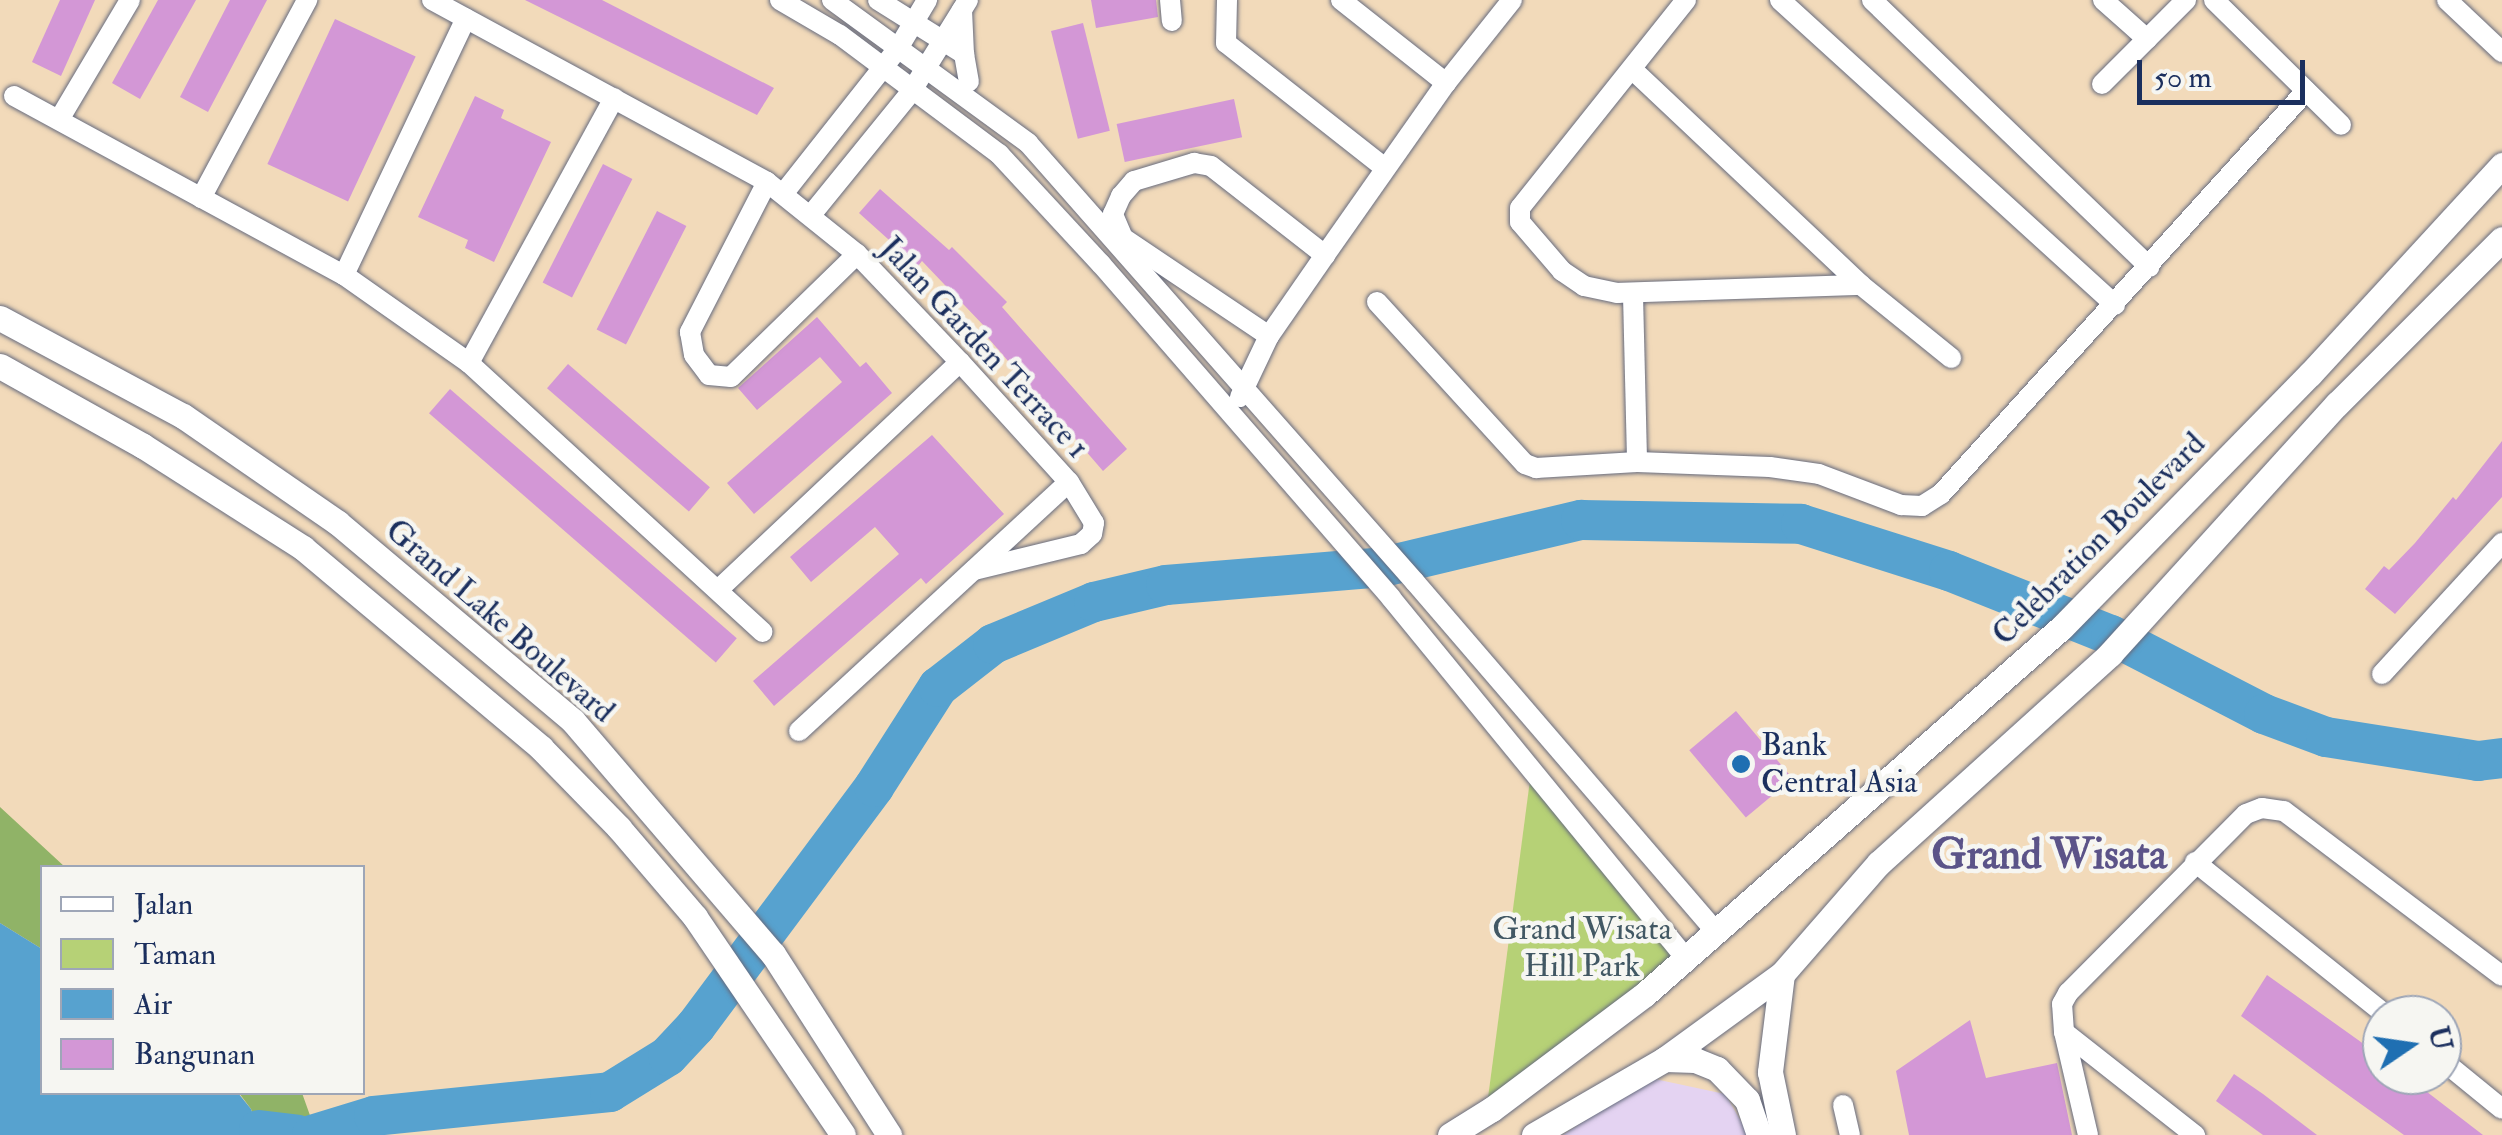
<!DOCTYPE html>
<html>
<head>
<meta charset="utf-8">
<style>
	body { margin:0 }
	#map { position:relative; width:2502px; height:1135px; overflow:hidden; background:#f2daba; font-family:"IM FELL Double Pica",serif }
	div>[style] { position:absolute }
	.built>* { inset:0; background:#e4d3f2 }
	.green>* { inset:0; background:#b6d176 }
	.forest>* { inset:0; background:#90b367 }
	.water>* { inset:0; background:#57a2cf }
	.river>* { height:40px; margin:-20px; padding:0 20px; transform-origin:20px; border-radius:20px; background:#57a2cf }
	.building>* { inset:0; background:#d397d6; transform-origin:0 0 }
	.roads { filter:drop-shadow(0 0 2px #666b7e) drop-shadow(0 0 2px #666b7e) }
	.minor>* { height:20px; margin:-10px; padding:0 10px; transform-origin:10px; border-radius:10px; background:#fff }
	.tertiary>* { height:25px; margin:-12.5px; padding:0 12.5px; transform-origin:12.5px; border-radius:12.5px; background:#fff }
	.dots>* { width:28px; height:28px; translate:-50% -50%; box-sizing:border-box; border:5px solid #f6f6f2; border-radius:50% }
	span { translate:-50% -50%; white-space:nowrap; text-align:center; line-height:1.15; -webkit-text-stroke:9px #f6f6f2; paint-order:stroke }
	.street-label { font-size:32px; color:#1b2f5e }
	.poi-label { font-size:32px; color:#1b2f5e }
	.left { translate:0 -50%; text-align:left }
	.park-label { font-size:32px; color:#425864 }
	.district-label { font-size:42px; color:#5b5388; font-weight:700 }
	.legend { position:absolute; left:40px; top:865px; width:325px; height:230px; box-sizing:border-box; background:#f6f6f2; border:2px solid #9ea6b7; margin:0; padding:12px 18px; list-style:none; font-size:30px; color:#1b2f5e }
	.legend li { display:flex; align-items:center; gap:20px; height:50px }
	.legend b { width:50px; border:2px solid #9ea6b7 }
	.north { position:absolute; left:2362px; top:995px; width:100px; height:100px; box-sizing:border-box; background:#f6f6f2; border:2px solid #9ea6b7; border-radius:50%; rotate:77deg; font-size:28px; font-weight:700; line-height:40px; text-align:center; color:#1b2f5e }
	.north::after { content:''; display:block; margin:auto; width:35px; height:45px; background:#1f6fb2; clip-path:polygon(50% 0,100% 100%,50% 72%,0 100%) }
	.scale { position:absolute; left:2137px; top:60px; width:168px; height:45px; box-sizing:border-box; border:5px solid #1b2f5e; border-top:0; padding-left:12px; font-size:30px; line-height:35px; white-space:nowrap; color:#1b2f5e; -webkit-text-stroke:8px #f6f6f2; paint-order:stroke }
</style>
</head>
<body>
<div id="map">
	<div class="built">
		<div style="clip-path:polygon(1650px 1078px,1725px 1094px,1749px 1135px,1563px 1135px)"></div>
	</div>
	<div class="green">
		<div style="clip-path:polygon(1532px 765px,1686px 958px,1486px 1113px)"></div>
	</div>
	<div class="forest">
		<div style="clip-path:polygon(0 807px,65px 867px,42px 868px,42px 949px,0 923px)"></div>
		<div style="clip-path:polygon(239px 1093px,302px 1093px,317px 1135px,260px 1135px,251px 1109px)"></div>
	</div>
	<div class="water">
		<div style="clip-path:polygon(0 923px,42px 949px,42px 1092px,238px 1093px,251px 1109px,260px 1135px,0 1135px)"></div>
	</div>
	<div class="river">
		<div style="left:259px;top:1130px;width:38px;rotate:7deg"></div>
		<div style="left:312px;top:1135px;width:65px;rotate:-17deg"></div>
		<div style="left:374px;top:1116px;width:237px;rotate:-5.8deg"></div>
		<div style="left:610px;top:1092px;width:68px;rotate:-31.8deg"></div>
		<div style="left:668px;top:1056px;width:41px;rotate:-47deg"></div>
		<div style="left:696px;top:1026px;width:298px;rotate:-53.3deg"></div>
		<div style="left:874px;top:787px;width:119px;rotate:-57.4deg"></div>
		<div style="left:938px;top:687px;width:70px;rotate:-38deg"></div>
		<div style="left:993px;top:644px;width:109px;rotate:-22.6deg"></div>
		<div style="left:1094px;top:602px;width:74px;rotate:-13.3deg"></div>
		<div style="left:1166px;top:585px;width:218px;rotate:-4.7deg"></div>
		<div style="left:1383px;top:567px;width:204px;rotate:-13.4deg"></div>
		<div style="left:1581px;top:520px;width:220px;rotate:1deg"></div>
		<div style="left:1801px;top:524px;width:155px;rotate:17.6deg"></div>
		<div style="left:1949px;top:571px;width:174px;rotate:21.6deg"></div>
		<div style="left:2111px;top:635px;width:172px;rotate:27.3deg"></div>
		<div style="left:2264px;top:714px;width:66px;rotate:20.4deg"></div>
		<div style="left:2326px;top:737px;width:154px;rotate:9deg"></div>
		<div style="left:2478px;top:761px;width:24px;rotate:-7deg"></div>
	</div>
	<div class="building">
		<div style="clip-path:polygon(60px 0,95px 0,61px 76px,32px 62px)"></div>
		<div style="clip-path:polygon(158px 0,196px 0,140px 99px,112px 83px)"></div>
		<div style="clip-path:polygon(230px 0,267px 0,208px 112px,180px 97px)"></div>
		<div style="clip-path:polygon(525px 0,602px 0,774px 88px,757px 115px)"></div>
		<div style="clip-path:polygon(1091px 0,1156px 0,1158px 17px,1096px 28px)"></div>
		<div style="left:335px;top:19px;width:89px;height:160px;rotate:25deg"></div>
		<div style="left:1083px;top:23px;width:111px;height:33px;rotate:76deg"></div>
		<div style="clip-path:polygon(475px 96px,504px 110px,501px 118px,551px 142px,494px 262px,465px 248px,468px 240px,418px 217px)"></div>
		<div style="left:1234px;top:99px;width:39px;height:120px;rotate:78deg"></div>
		<div style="left:603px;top:164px;width:33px;height:133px;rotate:27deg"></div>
		<div style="clip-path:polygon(880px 189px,949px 250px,952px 247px,1007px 302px,1002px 307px,1127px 449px,1103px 471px,983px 332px,986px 328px,922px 261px,918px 266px,859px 213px)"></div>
		<div style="left:657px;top:211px;width:33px;height:133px;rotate:27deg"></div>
		<div style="clip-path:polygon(817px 317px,860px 367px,866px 362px,892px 393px,754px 514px,727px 483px,842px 382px,820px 357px,757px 410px,738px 388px)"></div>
		<div style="left:568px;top:364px;width:188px;height:32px;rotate:41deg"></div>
		<div style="left:450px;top:389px;width:380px;height:32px;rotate:41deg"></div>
		<div style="clip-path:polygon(932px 435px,1004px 514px,926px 584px,921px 578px,774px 706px,753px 681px,899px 554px,875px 527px,811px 582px,790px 557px)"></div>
		<div style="clip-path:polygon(2502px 441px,2502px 497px,2395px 614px,2365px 589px,2384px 566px,2389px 570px,2415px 543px,2453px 497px,2456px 500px)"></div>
		<div style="left:1736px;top:711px;width:88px;height:61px;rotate:50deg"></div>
		<div style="clip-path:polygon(2267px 975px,2382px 1057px,2382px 1075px,2405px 1075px,2483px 1135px,2404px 1135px,2333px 1084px,2241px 1016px)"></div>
		<div style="clip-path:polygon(1970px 1020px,1986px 1078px,2057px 1063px,2072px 1135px,1909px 1135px,1896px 1071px)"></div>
		<div style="clip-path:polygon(2234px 1074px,2263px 1094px,2317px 1135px,2263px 1135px,2216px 1101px)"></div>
	</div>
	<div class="roads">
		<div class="minor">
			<div style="left:432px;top:0;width:381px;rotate:28.5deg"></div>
			<div style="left:767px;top:182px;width:115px;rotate:38.7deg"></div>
			<div style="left:857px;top:254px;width:149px;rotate:46.4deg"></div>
			<div style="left:960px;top:362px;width:162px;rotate:47.8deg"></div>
			<div style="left:1069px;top:482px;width:48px;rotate:58.6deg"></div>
			<div style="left:1094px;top:523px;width:11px;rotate:100deg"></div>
			<div style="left:1092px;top:534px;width:15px;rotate:138deg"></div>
			<div style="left:1081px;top:544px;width:110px;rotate:166.3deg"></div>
			<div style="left:780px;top:0;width:69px;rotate:30.3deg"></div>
			<div style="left:840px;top:35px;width:199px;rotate:36.8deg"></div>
			<div style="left:999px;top:154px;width:150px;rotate:47.2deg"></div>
			<div style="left:1101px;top:264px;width:442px;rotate:49deg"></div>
			<div style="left:1391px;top:598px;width:465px;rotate:50.7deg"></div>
			<div style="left:832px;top:0;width:243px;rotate:36.1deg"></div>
			<div style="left:1028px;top:143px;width:585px;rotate:48.6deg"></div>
			<div style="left:1415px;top:582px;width:460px;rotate:49.3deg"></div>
			<div style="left:878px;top:0;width:102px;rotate:32.1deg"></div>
			<div style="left:964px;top:54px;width:44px;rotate:-92.6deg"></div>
			<div style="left:1170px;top:0;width:21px;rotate:85deg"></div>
			<div style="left:1227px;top:0;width:43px;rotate:91.3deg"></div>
			<div style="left:1226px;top:43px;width:202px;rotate:38.2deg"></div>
			<div style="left:1341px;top:0;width:134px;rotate:38.3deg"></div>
			<div style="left:1686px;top:0;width:266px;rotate:128.6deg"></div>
			<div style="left:1520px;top:208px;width:14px;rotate:90deg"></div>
			<div style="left:1520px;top:222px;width:65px;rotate:49.4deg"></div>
			<div style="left:1562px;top:271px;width:27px;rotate:34deg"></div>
			<div style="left:1584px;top:286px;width:34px;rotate:12deg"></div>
			<div style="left:1617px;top:293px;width:244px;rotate:-1.9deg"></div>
			<div style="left:1780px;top:0;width:453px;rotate:42.3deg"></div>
			<div style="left:1872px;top:0;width:385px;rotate:43.9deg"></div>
			<div style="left:2103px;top:0;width:59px;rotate:41.6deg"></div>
			<div style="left:2214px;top:0;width:178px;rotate:44.5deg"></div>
			<div style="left:2447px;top:0;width:76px;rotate:43.4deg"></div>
			<div style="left:964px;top:54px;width:28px;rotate:80deg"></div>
			<div style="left:1633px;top:70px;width:313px;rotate:43.3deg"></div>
			<div style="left:1861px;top:285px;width:116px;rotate:39deg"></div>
			<div style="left:2102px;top:84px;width:119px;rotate:-45deg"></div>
			<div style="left:14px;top:96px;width:375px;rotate:28.5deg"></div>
			<div style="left:344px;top:275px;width:153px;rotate:35.1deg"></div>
			<div style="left:469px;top:363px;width:398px;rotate:42.5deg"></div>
			<div style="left:60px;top:118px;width:137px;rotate:-59.3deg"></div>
			<div style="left:767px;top:182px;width:169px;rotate:117.2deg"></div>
			<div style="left:690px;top:332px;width:23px;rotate:80deg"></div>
			<div style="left:694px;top:355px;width:25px;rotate:53deg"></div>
			<div style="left:709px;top:375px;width:22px;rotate:5deg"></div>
			<div style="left:731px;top:377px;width:176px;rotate:-44.3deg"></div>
			<div style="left:783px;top:194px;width:187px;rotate:-51.7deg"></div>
			<div style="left:899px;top:47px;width:55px;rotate:-59.2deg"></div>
			<div style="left:201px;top:198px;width:225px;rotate:-61.8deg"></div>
			<div style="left:811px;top:215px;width:159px;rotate:-50.9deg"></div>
			<div style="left:911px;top:92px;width:108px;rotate:-58.2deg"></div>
			<div style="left:344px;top:275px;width:284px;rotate:-64.6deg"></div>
			<div style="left:1633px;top:295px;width:167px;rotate:88.6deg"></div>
			<div style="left:1377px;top:302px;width:219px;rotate:47.6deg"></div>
			<div style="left:1525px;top:464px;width:12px;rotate:20deg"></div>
			<div style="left:1536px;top:468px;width:101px;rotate:-3.4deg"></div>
			<div style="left:1637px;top:462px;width:133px;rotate:2.2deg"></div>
			<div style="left:1770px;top:467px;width:49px;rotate:8.1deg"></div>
			<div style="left:1819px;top:474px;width:88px;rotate:20.7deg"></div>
			<div style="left:1901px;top:505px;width:21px;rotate:3deg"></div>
			<div style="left:1922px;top:506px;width:22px;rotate:-32deg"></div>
			<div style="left:1941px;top:494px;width:544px;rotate:-47.83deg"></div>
			<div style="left:1269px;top:336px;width:176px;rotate:-146.1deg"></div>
			<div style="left:1123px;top:238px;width:26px;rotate:-113deg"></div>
			<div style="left:1113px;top:214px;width:20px;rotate:-66deg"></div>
			<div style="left:1121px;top:196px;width:20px;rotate:-49deg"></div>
			<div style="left:1134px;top:181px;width:63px;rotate:-16.7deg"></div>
			<div style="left:1194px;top:163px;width:17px;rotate:10deg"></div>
			<div style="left:1211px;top:166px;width:145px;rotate:38deg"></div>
			<div style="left:469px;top:363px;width:302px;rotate:-61.3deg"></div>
			<div style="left:1240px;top:397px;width:68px;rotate:-64.6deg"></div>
			<div style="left:1269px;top:336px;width:98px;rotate:-55.3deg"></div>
			<div style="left:1325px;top:255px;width:210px;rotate:-54.9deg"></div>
			<div style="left:1446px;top:83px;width:106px;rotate:-51.5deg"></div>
			<div style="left:719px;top:589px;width:331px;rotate:-43.3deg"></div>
			<div style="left:2382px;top:674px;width:178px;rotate:-47.5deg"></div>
			<div style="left:799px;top:731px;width:367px;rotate:-42.7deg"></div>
			<div style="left:2195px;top:862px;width:245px;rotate:38.7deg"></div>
			<div style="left:2064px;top:1032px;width:167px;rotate:38.2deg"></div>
			<div style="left:2442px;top:1060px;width:77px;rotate:39.2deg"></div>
			<div style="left:1843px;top:1105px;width:31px;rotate:77deg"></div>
			<div style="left:2088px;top:1135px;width:106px;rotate:-103.1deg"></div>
			<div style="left:2064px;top:1032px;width:28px;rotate:-94deg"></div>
			<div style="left:2062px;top:1004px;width:13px;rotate:-61deg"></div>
			<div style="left:2068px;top:993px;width:252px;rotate:-45.2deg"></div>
			<div style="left:2246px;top:814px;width:17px;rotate:-21deg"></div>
			<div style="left:2262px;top:808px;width:22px;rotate:8deg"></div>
			<div style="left:2284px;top:811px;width:273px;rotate:37.1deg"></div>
		</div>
		<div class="tertiary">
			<div style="left:0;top:318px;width:208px;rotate:28.2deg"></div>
			<div style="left:183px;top:416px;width:188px;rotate:34.6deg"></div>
			<div style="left:338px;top:523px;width:307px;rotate:40.1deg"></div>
			<div style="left:573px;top:721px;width:307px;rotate:49.4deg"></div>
			<div style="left:773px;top:954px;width:215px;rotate:57.3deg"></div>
			<div style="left:0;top:366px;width:164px;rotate:29.2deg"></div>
			<div style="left:143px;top:446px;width:190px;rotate:32.5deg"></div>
			<div style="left:303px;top:548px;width:311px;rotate:40deg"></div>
			<div style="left:541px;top:748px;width:112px;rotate:45.7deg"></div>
			<div style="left:619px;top:828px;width:117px;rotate:49.5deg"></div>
			<div style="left:695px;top:917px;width:263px;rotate:55.8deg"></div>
			<div style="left:1782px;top:974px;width:99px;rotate:97deg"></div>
			<div style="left:1770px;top:1072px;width:64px;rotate:78.3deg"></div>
			<div style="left:1665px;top:1059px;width:30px;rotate:2deg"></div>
			<div style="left:1695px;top:1060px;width:24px;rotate:22deg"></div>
			<div style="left:1717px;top:1069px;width:43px;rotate:45.9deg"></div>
			<div style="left:1747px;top:1100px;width:37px;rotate:71deg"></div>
			<div style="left:1450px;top:1135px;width:49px;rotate:-31.8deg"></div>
			<div style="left:1492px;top:1109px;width:191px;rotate:-36.9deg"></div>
			<div style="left:1645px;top:994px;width:555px;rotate:-41.35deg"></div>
			<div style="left:2062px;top:627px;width:354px;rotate:-45.6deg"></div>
			<div style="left:2310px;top:374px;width:284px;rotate:-47.4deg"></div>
			<div style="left:1534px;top:1135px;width:151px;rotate:-30.1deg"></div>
			<div style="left:1665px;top:1059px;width:145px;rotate:-36deg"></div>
			<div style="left:1782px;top:974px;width:147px;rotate:-48.9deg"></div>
			<div style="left:1879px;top:863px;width:312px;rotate:-42.1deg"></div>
			<div style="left:2110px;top:654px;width:338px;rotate:-47.8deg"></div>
			<div style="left:2337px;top:404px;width:233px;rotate:-45deg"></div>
		</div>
	</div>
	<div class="dots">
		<div style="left:1741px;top:764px;background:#1f6fb2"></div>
	</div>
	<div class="street-label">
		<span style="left:984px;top:348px;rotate:47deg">Jalan Garden Terrace 1</span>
		<span style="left:2099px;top:539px;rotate:-45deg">Celebration Boulevard</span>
		<span style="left:500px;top:621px;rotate:41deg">Grand Lake Boulevard</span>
	</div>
	<div class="poi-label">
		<span class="left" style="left:1761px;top:764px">Bank<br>Central Asia</span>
	</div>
	<div class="park-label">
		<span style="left:1582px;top:948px">Grand Wisata<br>Hill Park</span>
	</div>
	<div class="district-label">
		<span style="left:2049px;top:855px">Grand Wisata</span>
	</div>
	<ul class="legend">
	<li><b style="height:12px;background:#fff"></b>Jalan</li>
	<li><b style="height:28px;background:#b6d176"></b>Taman</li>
	<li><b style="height:28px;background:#57a2cf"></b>Air</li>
	<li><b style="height:28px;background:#d397d6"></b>Bangunan</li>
	</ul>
	<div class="north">U</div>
	<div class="scale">50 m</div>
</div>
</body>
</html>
